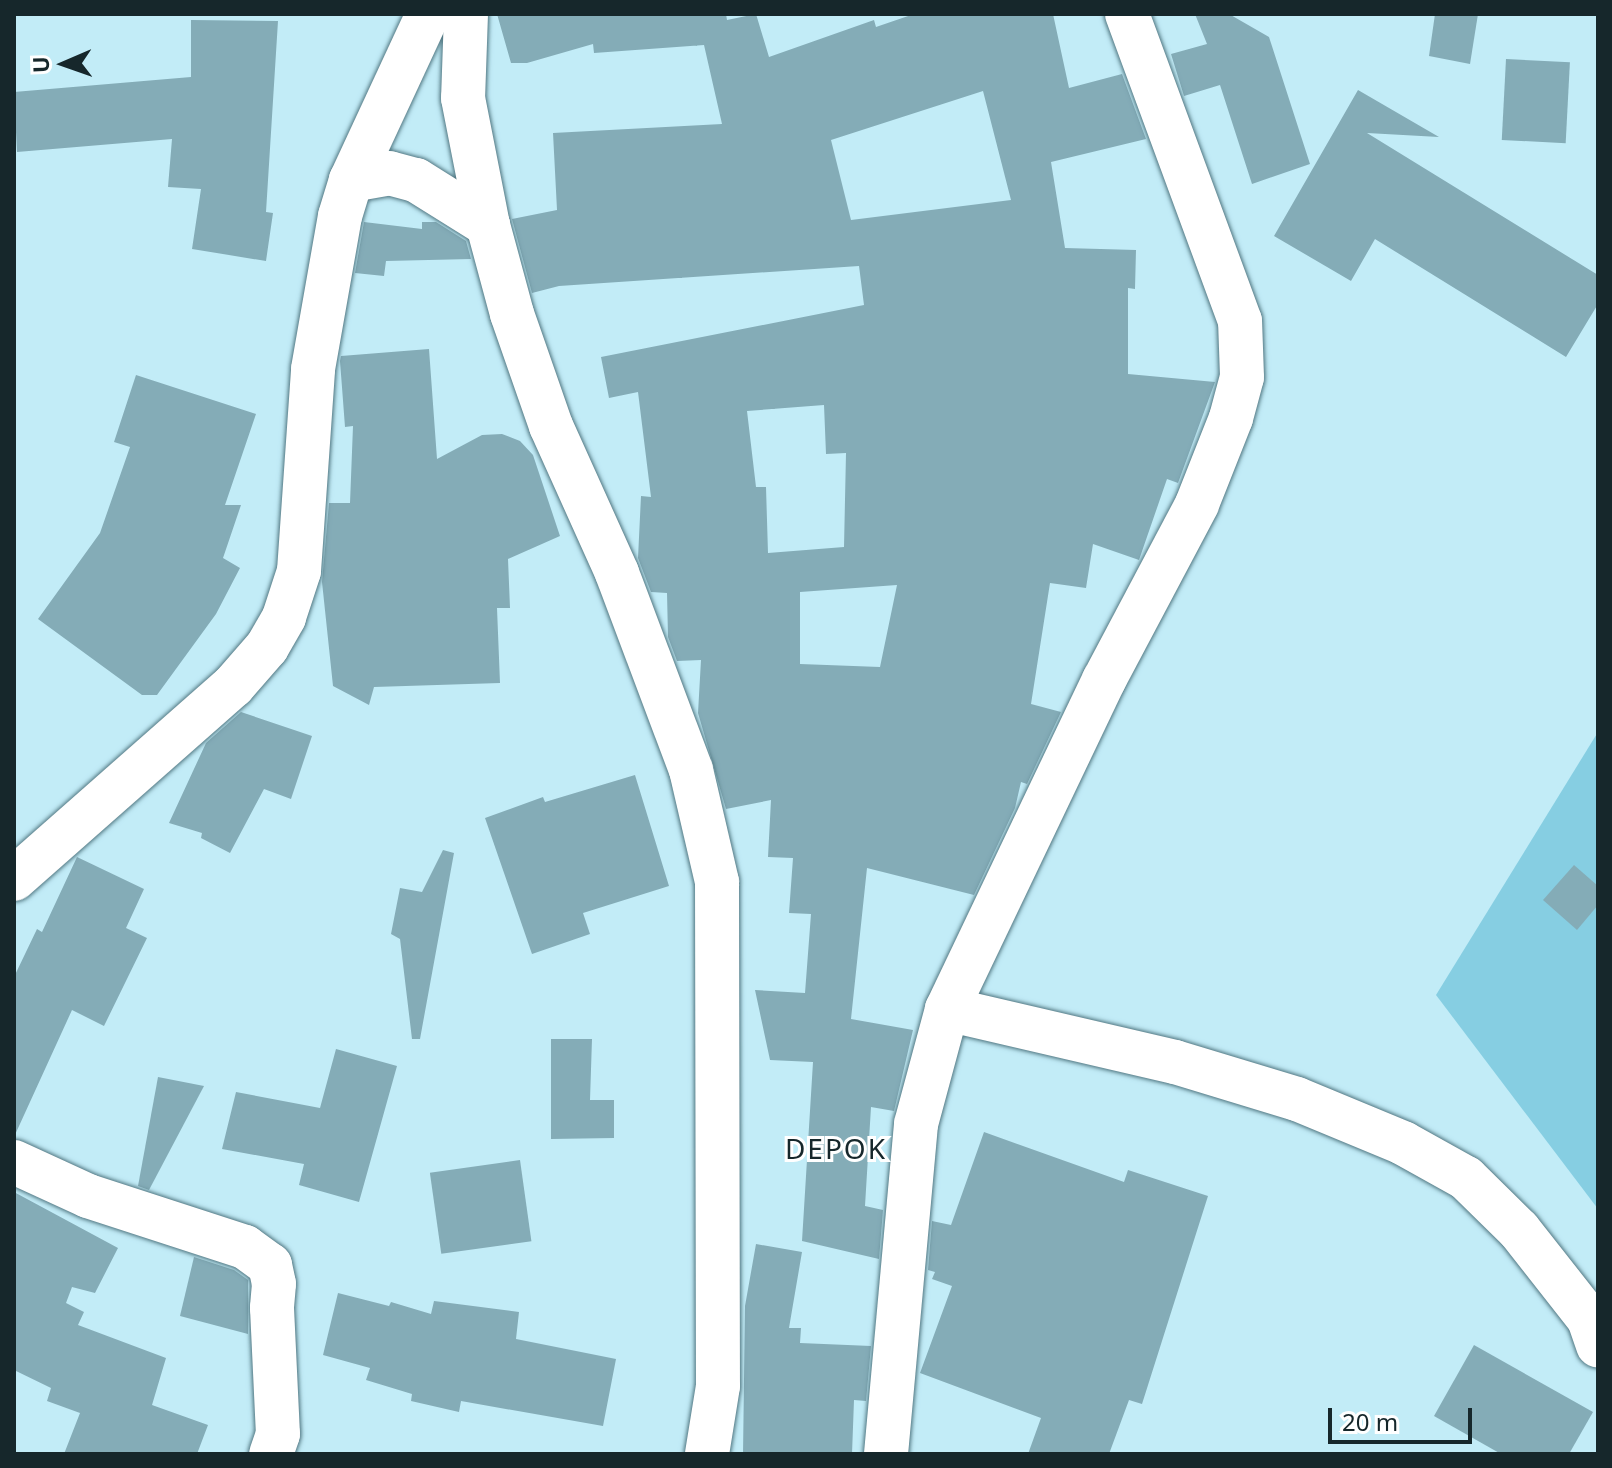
<!DOCTYPE html>
<html>
<head>
<meta charset="utf-8">
<style>
	body { margin:0 }
	#map { position:relative; width:1612px; height:1468px; overflow:hidden; background:#c2ecf7; font-family:"Noto Sans",sans-serif }
	div>[style] { position:absolute }
	.green>* { inset:0; background:#86cee2 }
	.building>* { inset:0; background:#84acb7; transform-origin:0 0 }
	.roads { filter:drop-shadow(0 0 2px #517782) drop-shadow(0 0 2px #517782) }
	.street>* { height:44px; margin:-22px; padding:0 22px; transform-origin:22px; border-radius:22px; background:#fff }
	span { translate:-50% -50%; white-space:nowrap; text-align:center; line-height:1.15; -webkit-text-stroke:6px #fff; paint-order:stroke }
	.quarter-label { font-size:28px; color:#16272b; letter-spacing:2px }
	.frame { position:absolute; inset:0; border:16px solid #16272b; pointer-events:none }
	.north { position:absolute; left:24px; top:24px; width:80px; height:80px; -webkit-text-stroke:6px #fff; paint-order:stroke; rotate:268deg; font-size:22px; font-weight:700; line-height:32px; text-align:center; color:#16272b }
	.north::after { content:''; display:block; margin:auto; width:28px; height:36px; background:#16272b; clip-path:polygon(50% 0,100% 100%,50% 72%,0 100%) }
	.scale { position:absolute; left:1328px; top:1408px; width:144px; height:36px; box-sizing:border-box; border:4px solid #16272b; border-top:0; padding-left:10px; font-size:24px; line-height:28px; white-space:nowrap; color:#16272b; -webkit-text-stroke:6px #fff; paint-order:stroke }
</style>
</head>
<body>
<div id="map">
	<div class="green">
		<div style="clip-path:polygon(1598px 732px,1598px 1209px,1436px 995px)"></div>
	</div>
	<div class="building">
		<div style="clip-path:polygon(evenodd,497px 14px,726px 14px,727px 20px,756px 14px,769px 57px,874px 20px,876px 27px,914px 14px,1053px 14px,1069px 88px,1122px 74px,1146px 139px,1051px 162px,1065px 248px,1136px 250px,1135px 289px,1128px 288px,1128px 374px,1215px 382px,1178px 483px,1167px 479px,1139px 560px,1093px 544px,1086px 588px,1050px 583px,1031px 704px,1061px 712px,1027px 784px,1021px 782px,1015px 808px,974px 895px,867px 868px,851px 1019px,913px 1030px,894px 1111px,871px 1107px,865px 1206px,883px 1210px,879px 1259px,802px 1241px,813px 1062px,770px 1060px,755px 990px,805px 993px,811px 914px,789px 913px,793px 858px,768px 857px,771px 800px,726px 809px,698px 713px,701px 660px,677px 661px,668px 637px,667px 593px,651px 592px,638px 558px,641px 496px,651px 497px,638px 392px,609px 398px,601px 357px,864px 305px,859px 266px,559px 286px,532px 293px,512px 219px,557px 210px,553px 133px,722px 124px,704px 45px,594px 53px,593px 44px,527px 63px,511px 63px,497px 14px,983px 91px,1011px 200px,851px 220px,831px 140px,983px 91px,497px 14px,824px 405px,826px 454px,846px 453px,844px 547px,768px 553px,766px 487px,756px 487px,747px 411px,824px 405px,497px 14px,897px 585px,880px 667px,800px 664px,800px 592px,897px 585px)"></div>
		<div style="clip-path:polygon(1195px 14px,1229px 14px,1269px 37px,1310px 164px,1252px 184px,1220px 85px,1184px 96px,1171px 54px,1207px 44px)"></div>
		<div style="clip-path:polygon(1435px 14px,1478px 14px,1470px 64px,1429px 56px)"></div>
		<div style="clip-path:polygon(191px 20px,278px 21px,266px 212px,273px 213px,266px 261px,192px 249px,201px 189px,168px 187px,172px 139px,17px 152px,14px 92px,191px 77px)"></div>
		<div style="left:1506px;top:59px;width:64px;height:81px;rotate:3deg"></div>
		<div style="clip-path:polygon(1358px 90px,1439px 137px,1367px 133px,1598px 275px,1598px 304px,1566px 357px,1375px 239px,1351px 281px,1274px 236px)"></div>
		<div style="clip-path:polygon(364px 222px,422px 229px,422px 222px,436px 222px,466px 241px,471px 259px,386px 261px,384px 276px,355px 273px)"></div>
		<div style="clip-path:polygon(429px 349px,437px 459px,482px 435px,502px 434px,520px 441px,533px 455px,560px 536px,508px 559px,510px 608px,497px 608px,500px 683px,374px 687px,369px 705px,333px 686px,322px 582px,329px 503px,350px 503px,353px 426px,345px 427px,340px 361px,341px 356px)"></div>
		<div style="clip-path:polygon(136px 375px,256px 414px,225px 505px,241px 505px,223px 558px,240px 568px,216px 614px,157px 695px,142px 695px,38px 619px,100px 533px,130px 447px,114px 442px)"></div>
		<div style="clip-path:polygon(241px 712px,312px 736px,291px 799px,264px 789px,230px 853px,201px 838px,202px 833px,169px 823px,206px 743px)"></div>
		<div style="clip-path:polygon(635px 775px,669px 886px,583px 913px,590px 934px,532px 954px,485px 818px,543px 797px,545px 802px)"></div>
		<div style="clip-path:polygon(443px 850px,454px 853px,420px 1039px,412px 1039px,400px 939px,391px 934px,400px 888px,422px 892px)"></div>
		<div style="clip-path:polygon(77px 857px,144px 889px,126px 928px,147px 938px,104px 1026px,72px 1010px,14px 1137px,14px 977px,37px 929px,42px 932px)"></div>
		<div style="clip-path:polygon(1574px 865px,1598px 886px,1598px 905px,1577px 930px,1543px 900px)"></div>
		<div style="clip-path:polygon(551px 1039px,592px 1039px,590px 1100px,614px 1100px,614px 1138px,551px 1139px)"></div>
		<div style="clip-path:polygon(336px 1049px,397px 1066px,359px 1202px,299px 1185px,304px 1164px,222px 1149px,236px 1092px,320px 1108px)"></div>
		<div style="clip-path:polygon(158px 1077px,204px 1086px,149px 1190px,138px 1186px)"></div>
		<div style="clip-path:polygon(984px 1132px,1124px 1182px,1128px 1170px,1208px 1196px,1142px 1404px,1129px 1400px,1109px 1454px,1028px 1454px,1041px 1418px,920px 1373px,952px 1286px,932px 1279px,935px 1272px,928px 1270px,932px 1221px,951px 1225px)"></div>
		<div style="left:520px;top:1160px;width:82px;height:91px;rotate:82deg"></div>
		<div style="clip-path:polygon(14px 1192px,118px 1248px,95px 1293px,72px 1287px,66px 1303px,84px 1312px,78px 1325px,166px 1358px,152px 1405px,208px 1425px,197px 1454px,64px 1454px,80px 1413px,47px 1401px,51px 1388px,14px 1370px)"></div>
		<div style="clip-path:polygon(756px 1244px,802px 1252px,789px 1328px,801px 1328px,800px 1343px,871px 1346px,866px 1401px,854px 1400px,852px 1454px,743px 1454px,745px 1306px)"></div>
		<div style="clip-path:polygon(194px 1257px,234px 1270px,248px 1280px,248px 1334px,180px 1316px)"></div>
		<div style="clip-path:polygon(338px 1293px,389px 1306px,391px 1302px,431px 1314px,434px 1301px,519px 1312px,516px 1339px,616px 1359px,603px 1426px,461px 1401px,459px 1412px,411px 1401px,412px 1394px,366px 1380px,370px 1368px,323px 1355px)"></div>
		<div style="clip-path:polygon(1474px 1345px,1593px 1412px,1569px 1454px,1501px 1454px,1434px 1416px)"></div>
	</div>
	<div class="roads">
		<div class="street">
			<div style="left:466px;top:14px;width:84px;rotate:92deg"></div>
			<div style="left:463px;top:98px;width:129px;rotate:78.9deg"></div>
			<div style="left:488px;top:225px;width:92px;rotate:74.9deg"></div>
			<div style="left:512px;top:314px;width:119px;rotate:70.8deg"></div>
			<div style="left:551px;top:426px;width:161px;rotate:65.8deg"></div>
			<div style="left:617px;top:573px;width:210px;rotate:69.4deg"></div>
			<div style="left:691px;top:770px;width:115px;rotate:76.9deg"></div>
			<div style="left:717px;top:882px;width:504px;rotate:89.89deg"></div>
			<div style="left:718px;top:1386px;width:69px;rotate:99.2deg"></div>
			<div style="left:351px;top:180px;width:39px;rotate:-10deg"></div>
			<div style="left:389px;top:173px;width:28px;rotate:15deg"></div>
			<div style="left:416px;top:180px;width:85px;rotate:32deg"></div>
			<div style="left:14px;top:879px;width:292px;rotate:-41.4deg"></div>
			<div style="left:233px;top:686px;width:52px;rotate:-48.9deg"></div>
			<div style="left:267px;top:647px;width:34px;rotate:-60deg"></div>
			<div style="left:284px;top:617px;width:48px;rotate:-71.9deg"></div>
			<div style="left:299px;top:571px;width:202px;rotate:-86deg"></div>
			<div style="left:313px;top:369px;width:155px;rotate:-80deg"></div>
			<div style="left:340px;top:216px;width:38px;rotate:-73deg"></div>
			<div style="left:351px;top:180px;width:183px;rotate:-65.1deg"></div>
			<div style="left:947px;top:1009px;width:365px;rotate:-64.5deg"></div>
			<div style="left:1104px;top:680px;width:199px;rotate:-62.1deg"></div>
			<div style="left:1197px;top:504px;width:92px;rotate:-68.4deg"></div>
			<div style="left:1231px;top:418px;width:42px;rotate:-75deg"></div>
			<div style="left:1242px;top:377px;width:56px;rotate:-92deg"></div>
			<div style="left:1240px;top:321px;width:327px;rotate:-110.2deg"></div>
			<div style="left:14px;top:1162px;width:81px;rotate:24.7deg"></div>
			<div style="left:88px;top:1196px;width:165px;rotate:18deg"></div>
			<div style="left:245px;top:1247px;width:31px;rotate:36deg"></div>
			<div style="left:270px;top:1265px;width:19px;rotate:78deg"></div>
			<div style="left:274px;top:1284px;width:24px;rotate:95deg"></div>
			<div style="left:272px;top:1308px;width:126px;rotate:87.3deg"></div>
			<div style="left:278px;top:1434px;width:21px;rotate:109deg"></div>
			<div style="left:886px;top:1454px;width:331px;rotate:-84.8deg"></div>
			<div style="left:916px;top:1124px;width:119px;rotate:-74.9deg"></div>
			<div style="left:947px;top:1009px;width:234px;rotate:13.1deg"></div>
			<div style="left:1175px;top:1062px;width:127px;rotate:16.9deg"></div>
			<div style="left:1297px;top:1099px;width:115px;rotate:22.5deg"></div>
			<div style="left:1403px;top:1143px;width:72px;rotate:29.1deg"></div>
			<div style="left:1466px;top:1178px;width:74px;rotate:44.5deg"></div>
			<div style="left:1519px;top:1230px;width:113px;rotate:51.8deg"></div>
			<div style="left:1589px;top:1319px;width:28px;rotate:71deg"></div>
		</div>
	</div>
	<div class="quarter-label">
		<span style="left:836px;top:1148px">DEPOK</span>
	</div>
	<div class="frame"></div>
	<div class="north">U</div>
	<div class="scale">20 m</div>
</div>
</body>
</html>
